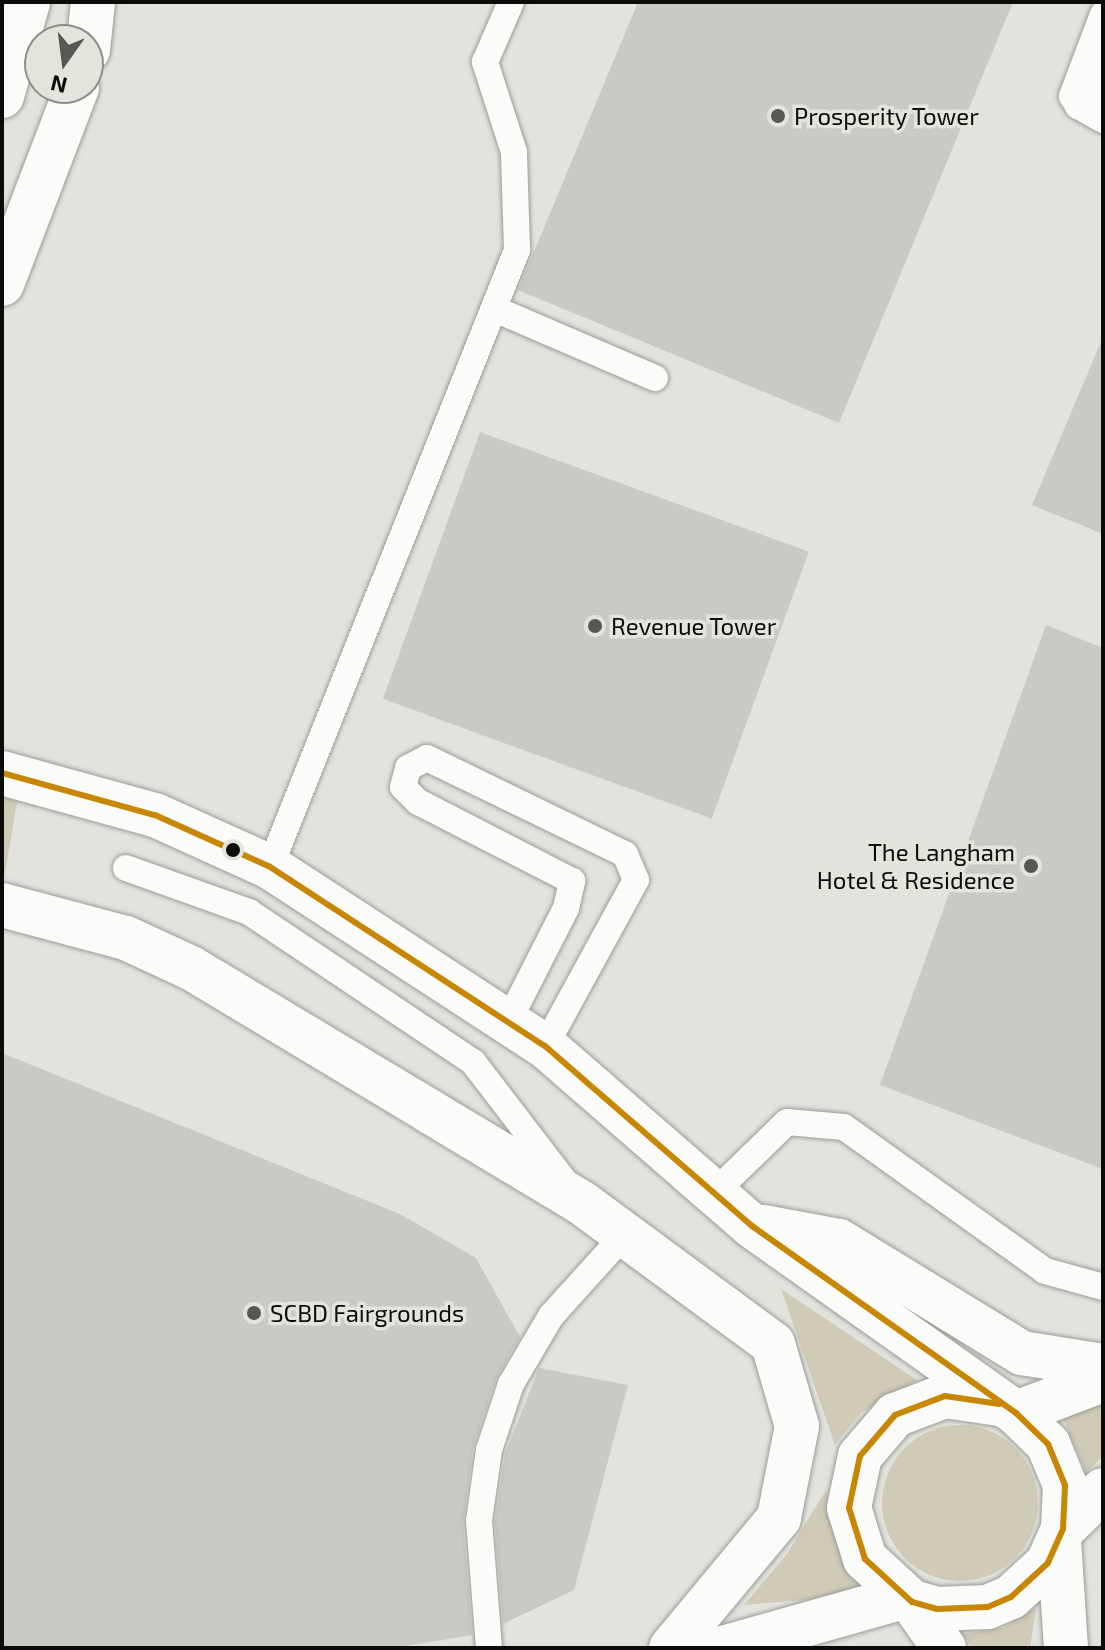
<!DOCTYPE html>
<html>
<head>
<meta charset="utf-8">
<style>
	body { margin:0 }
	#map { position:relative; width:1105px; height:1650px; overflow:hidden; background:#e3e3de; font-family:"Exo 2",sans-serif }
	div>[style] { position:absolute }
	.green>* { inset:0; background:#cfcbb6 }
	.round { border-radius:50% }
	.building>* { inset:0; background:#c9c9c6; transform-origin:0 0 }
	.roads { filter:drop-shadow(0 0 2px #9c9c98) drop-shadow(0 0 2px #9c9c98) }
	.lane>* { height:26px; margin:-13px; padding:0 13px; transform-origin:13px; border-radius:13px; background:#fbfbfa }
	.secondary>* { height:44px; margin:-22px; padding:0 22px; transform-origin:22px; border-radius:22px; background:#fbfbfa }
	.bus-1>* { height:6px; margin:-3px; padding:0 3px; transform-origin:3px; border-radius:3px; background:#c88702 }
	.dots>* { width:22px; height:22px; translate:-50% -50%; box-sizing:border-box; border:4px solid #e5e4dc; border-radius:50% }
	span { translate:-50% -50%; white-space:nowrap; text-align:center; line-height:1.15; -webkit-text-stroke:7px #e5e4dc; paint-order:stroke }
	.poi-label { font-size:24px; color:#0c0b09 }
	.left { translate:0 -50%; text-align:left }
	.right { translate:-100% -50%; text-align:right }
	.frame { position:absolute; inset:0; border:4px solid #0c0b09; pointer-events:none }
	.north { position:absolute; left:24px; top:24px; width:80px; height:80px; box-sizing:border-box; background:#e5e4dc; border:2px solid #8e8d88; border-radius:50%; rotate:194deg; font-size:22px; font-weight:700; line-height:32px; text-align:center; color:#0c0b09 }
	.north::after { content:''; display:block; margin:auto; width:28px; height:36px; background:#575754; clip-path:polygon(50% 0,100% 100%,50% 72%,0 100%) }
</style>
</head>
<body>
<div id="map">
	<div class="green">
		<div style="clip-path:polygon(2px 793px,18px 797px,3px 884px,2px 884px)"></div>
		<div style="clip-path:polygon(781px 1289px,917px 1380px,861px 1413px,835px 1445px)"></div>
		<div style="clip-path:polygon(1103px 1404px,1103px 1457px,1086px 1472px,1062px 1416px)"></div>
		<div class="round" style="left:882px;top:1425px;width:156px;height:156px"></div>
		<div style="clip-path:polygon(826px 1490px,837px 1546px,866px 1595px,744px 1605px,787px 1554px)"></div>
		<div style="clip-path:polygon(1036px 1608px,1030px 1648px,973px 1648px,962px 1634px,1003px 1628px)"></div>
	</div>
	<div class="building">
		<div style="clip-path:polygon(638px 2px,1013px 2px,839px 423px,518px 290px)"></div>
		<div style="clip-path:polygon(1103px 337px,1103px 534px,1032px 505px)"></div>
		<div style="left:480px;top:432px;width:350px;height:284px;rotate:20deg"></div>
		<div style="clip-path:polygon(1046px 625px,1103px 648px,1103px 1169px,880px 1085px)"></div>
		<div style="clip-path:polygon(2px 1053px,400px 1214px,476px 1258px,520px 1337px,496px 1379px,473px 1448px,463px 1522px,472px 1635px,394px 1648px,2px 1648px)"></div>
		<div style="clip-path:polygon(539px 1368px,628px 1385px,574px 1590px,503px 1624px,495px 1522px,505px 1454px)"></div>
	</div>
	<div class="roads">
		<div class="lane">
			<div style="left:1103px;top:14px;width:88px;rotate:110.7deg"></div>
			<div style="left:1072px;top:96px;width:12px;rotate:59deg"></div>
			<div style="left:1078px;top:106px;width:29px;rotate:29deg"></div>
			<div style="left:1096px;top:62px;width:26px;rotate:111deg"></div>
			<div style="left:1087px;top:86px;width:18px;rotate:29deg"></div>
			<div style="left:497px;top:310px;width:172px;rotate:23.3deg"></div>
			<div style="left:270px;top:867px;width:665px;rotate:-68.18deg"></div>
			<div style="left:517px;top:250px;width:98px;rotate:-91.8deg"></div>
			<div style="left:514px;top:152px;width:95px;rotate:-107.9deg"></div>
			<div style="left:485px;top:62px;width:65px;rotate:-66.6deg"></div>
			<div style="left:126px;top:868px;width:131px;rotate:19.7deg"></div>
			<div style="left:249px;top:912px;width:270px;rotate:33.8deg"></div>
			<div style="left:473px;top:1062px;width:153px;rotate:52.5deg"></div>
			<div style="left:509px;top:1020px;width:126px;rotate:-63deg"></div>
			<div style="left:566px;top:908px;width:28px;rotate:-77deg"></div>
			<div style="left:572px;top:881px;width:173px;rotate:-152.8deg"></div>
			<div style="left:418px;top:802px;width:21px;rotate:-135deg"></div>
			<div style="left:403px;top:787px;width:20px;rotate:-75deg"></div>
			<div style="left:408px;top:768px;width:21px;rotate:-28deg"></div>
			<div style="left:427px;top:758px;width:220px;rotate:25.9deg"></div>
			<div style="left:625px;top:854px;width:28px;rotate:67deg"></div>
			<div style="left:636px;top:880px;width:189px;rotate:118.7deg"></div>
			<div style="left:713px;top:1194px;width:103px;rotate:-44.2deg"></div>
			<div style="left:787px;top:1122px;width:57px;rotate:5deg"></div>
			<div style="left:844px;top:1127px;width:247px;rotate:35.6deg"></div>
			<div style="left:1045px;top:1271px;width:60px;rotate:15.4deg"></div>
			<div style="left:489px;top:1648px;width:127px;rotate:-94.5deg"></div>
			<div style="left:479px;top:1521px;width:72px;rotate:-82deg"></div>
			<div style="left:489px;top:1450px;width:70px;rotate:-71.6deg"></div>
			<div style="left:511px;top:1384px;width:79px;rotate:-59.5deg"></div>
			<div style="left:551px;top:1316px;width:110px;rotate:-47.9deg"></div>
		</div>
		<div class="secondary">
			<div style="left:88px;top:50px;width:48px;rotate:-84.1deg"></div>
			<div style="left:2px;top:96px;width:98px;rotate:-74.5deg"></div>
			<div style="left:2px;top:284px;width:210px;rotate:-69.1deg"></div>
			<div style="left:2px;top:773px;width:159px;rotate:15.4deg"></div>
			<div style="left:155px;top:815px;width:126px;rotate:24.3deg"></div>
			<div style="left:270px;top:867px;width:328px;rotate:33.1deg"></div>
			<div style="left:545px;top:1046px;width:274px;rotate:41deg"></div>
			<div style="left:752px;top:1226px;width:324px;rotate:35.3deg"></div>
			<div style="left:1016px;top:1413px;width:45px;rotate:44.1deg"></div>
			<div style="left:1048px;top:1444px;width:44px;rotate:67.5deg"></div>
			<div style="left:1065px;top:1485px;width:44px;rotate:92.6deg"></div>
			<div style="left:1063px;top:1529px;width:37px;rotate:114deg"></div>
			<div style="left:1048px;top:1563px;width:50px;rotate:137.4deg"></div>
			<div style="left:1011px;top:1597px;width:26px;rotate:157deg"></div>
			<div style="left:987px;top:1607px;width:50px;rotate:177.7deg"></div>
			<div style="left:937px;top:1609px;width:26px;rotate:-164deg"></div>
			<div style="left:912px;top:1602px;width:64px;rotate:-137.5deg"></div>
			<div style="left:865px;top:1559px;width:53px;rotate:-107.4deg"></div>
			<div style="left:849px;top:1508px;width:53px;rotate:-78.1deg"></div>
			<div style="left:860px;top:1456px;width:54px;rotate:-49.5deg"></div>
			<div style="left:895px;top:1415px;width:53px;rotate:-20.8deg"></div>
			<div style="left:945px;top:1396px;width:55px;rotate:8.4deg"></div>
			<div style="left:2px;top:905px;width:128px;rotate:14.9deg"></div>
			<div style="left:126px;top:938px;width:72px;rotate:24.8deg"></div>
			<div style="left:191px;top:968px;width:456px;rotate:31deg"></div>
			<div style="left:582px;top:1203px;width:237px;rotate:36.4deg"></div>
			<div style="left:773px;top:1344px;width:85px;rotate:73.7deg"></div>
			<div style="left:797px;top:1426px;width:94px;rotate:101.1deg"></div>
			<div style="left:779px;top:1518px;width:169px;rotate:129.7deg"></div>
			<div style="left:763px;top:1227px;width:77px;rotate:10.4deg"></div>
			<div style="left:839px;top:1241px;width:215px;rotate:31.5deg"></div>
			<div style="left:1022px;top:1353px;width:82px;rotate:9.1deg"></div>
			<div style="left:1016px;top:1413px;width:93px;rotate:-20.8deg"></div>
			<div style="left:1063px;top:1529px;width:56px;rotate:-44.3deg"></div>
			<div style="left:1059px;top:1540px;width:108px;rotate:86.3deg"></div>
			<div style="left:912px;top:1602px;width:56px;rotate:55.2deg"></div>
			<div style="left:723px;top:1648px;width:187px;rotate:-15.8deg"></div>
		</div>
	</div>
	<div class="bus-1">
		<div style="left:2px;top:773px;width:159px;rotate:15.4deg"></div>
		<div style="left:155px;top:815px;width:126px;rotate:24.3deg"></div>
		<div style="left:270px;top:867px;width:328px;rotate:33.1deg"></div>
		<div style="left:545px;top:1046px;width:274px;rotate:41deg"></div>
		<div style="left:752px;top:1226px;width:324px;rotate:35.3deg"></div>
		<div style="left:1016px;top:1413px;width:45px;rotate:44.1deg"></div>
		<div style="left:1048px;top:1444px;width:44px;rotate:67.5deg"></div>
		<div style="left:1065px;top:1485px;width:44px;rotate:92.6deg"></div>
		<div style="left:1063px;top:1529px;width:37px;rotate:114deg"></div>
		<div style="left:1048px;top:1563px;width:50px;rotate:137.4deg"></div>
		<div style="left:1011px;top:1597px;width:26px;rotate:157deg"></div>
		<div style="left:987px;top:1607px;width:50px;rotate:177.7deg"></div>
		<div style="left:937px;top:1609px;width:26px;rotate:-164deg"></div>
		<div style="left:912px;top:1602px;width:64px;rotate:-137.5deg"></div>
		<div style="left:865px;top:1559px;width:53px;rotate:-107.4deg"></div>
		<div style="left:849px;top:1508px;width:53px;rotate:-78.1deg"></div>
		<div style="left:860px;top:1456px;width:54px;rotate:-49.5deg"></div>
		<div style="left:895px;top:1415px;width:53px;rotate:-20.8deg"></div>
		<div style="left:945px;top:1396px;width:55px;rotate:8.4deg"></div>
	</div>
	<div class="dots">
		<div style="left:778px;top:116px;background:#575754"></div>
		<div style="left:595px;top:626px;background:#575754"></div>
		<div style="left:233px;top:850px;background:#0c0b09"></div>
		<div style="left:1031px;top:866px;background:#575754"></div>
		<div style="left:254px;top:1313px;background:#575754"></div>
	</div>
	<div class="poi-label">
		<span class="left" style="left:794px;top:116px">Prosperity Tower</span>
		<span class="left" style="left:611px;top:626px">Revenue Tower</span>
		<span class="right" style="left:1015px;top:866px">The Langham<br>Hotel &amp; Residence</span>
		<span class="left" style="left:270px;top:1313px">SCBD Fairgrounds</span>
	</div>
	<div class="frame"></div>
	<div class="north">N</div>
</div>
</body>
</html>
